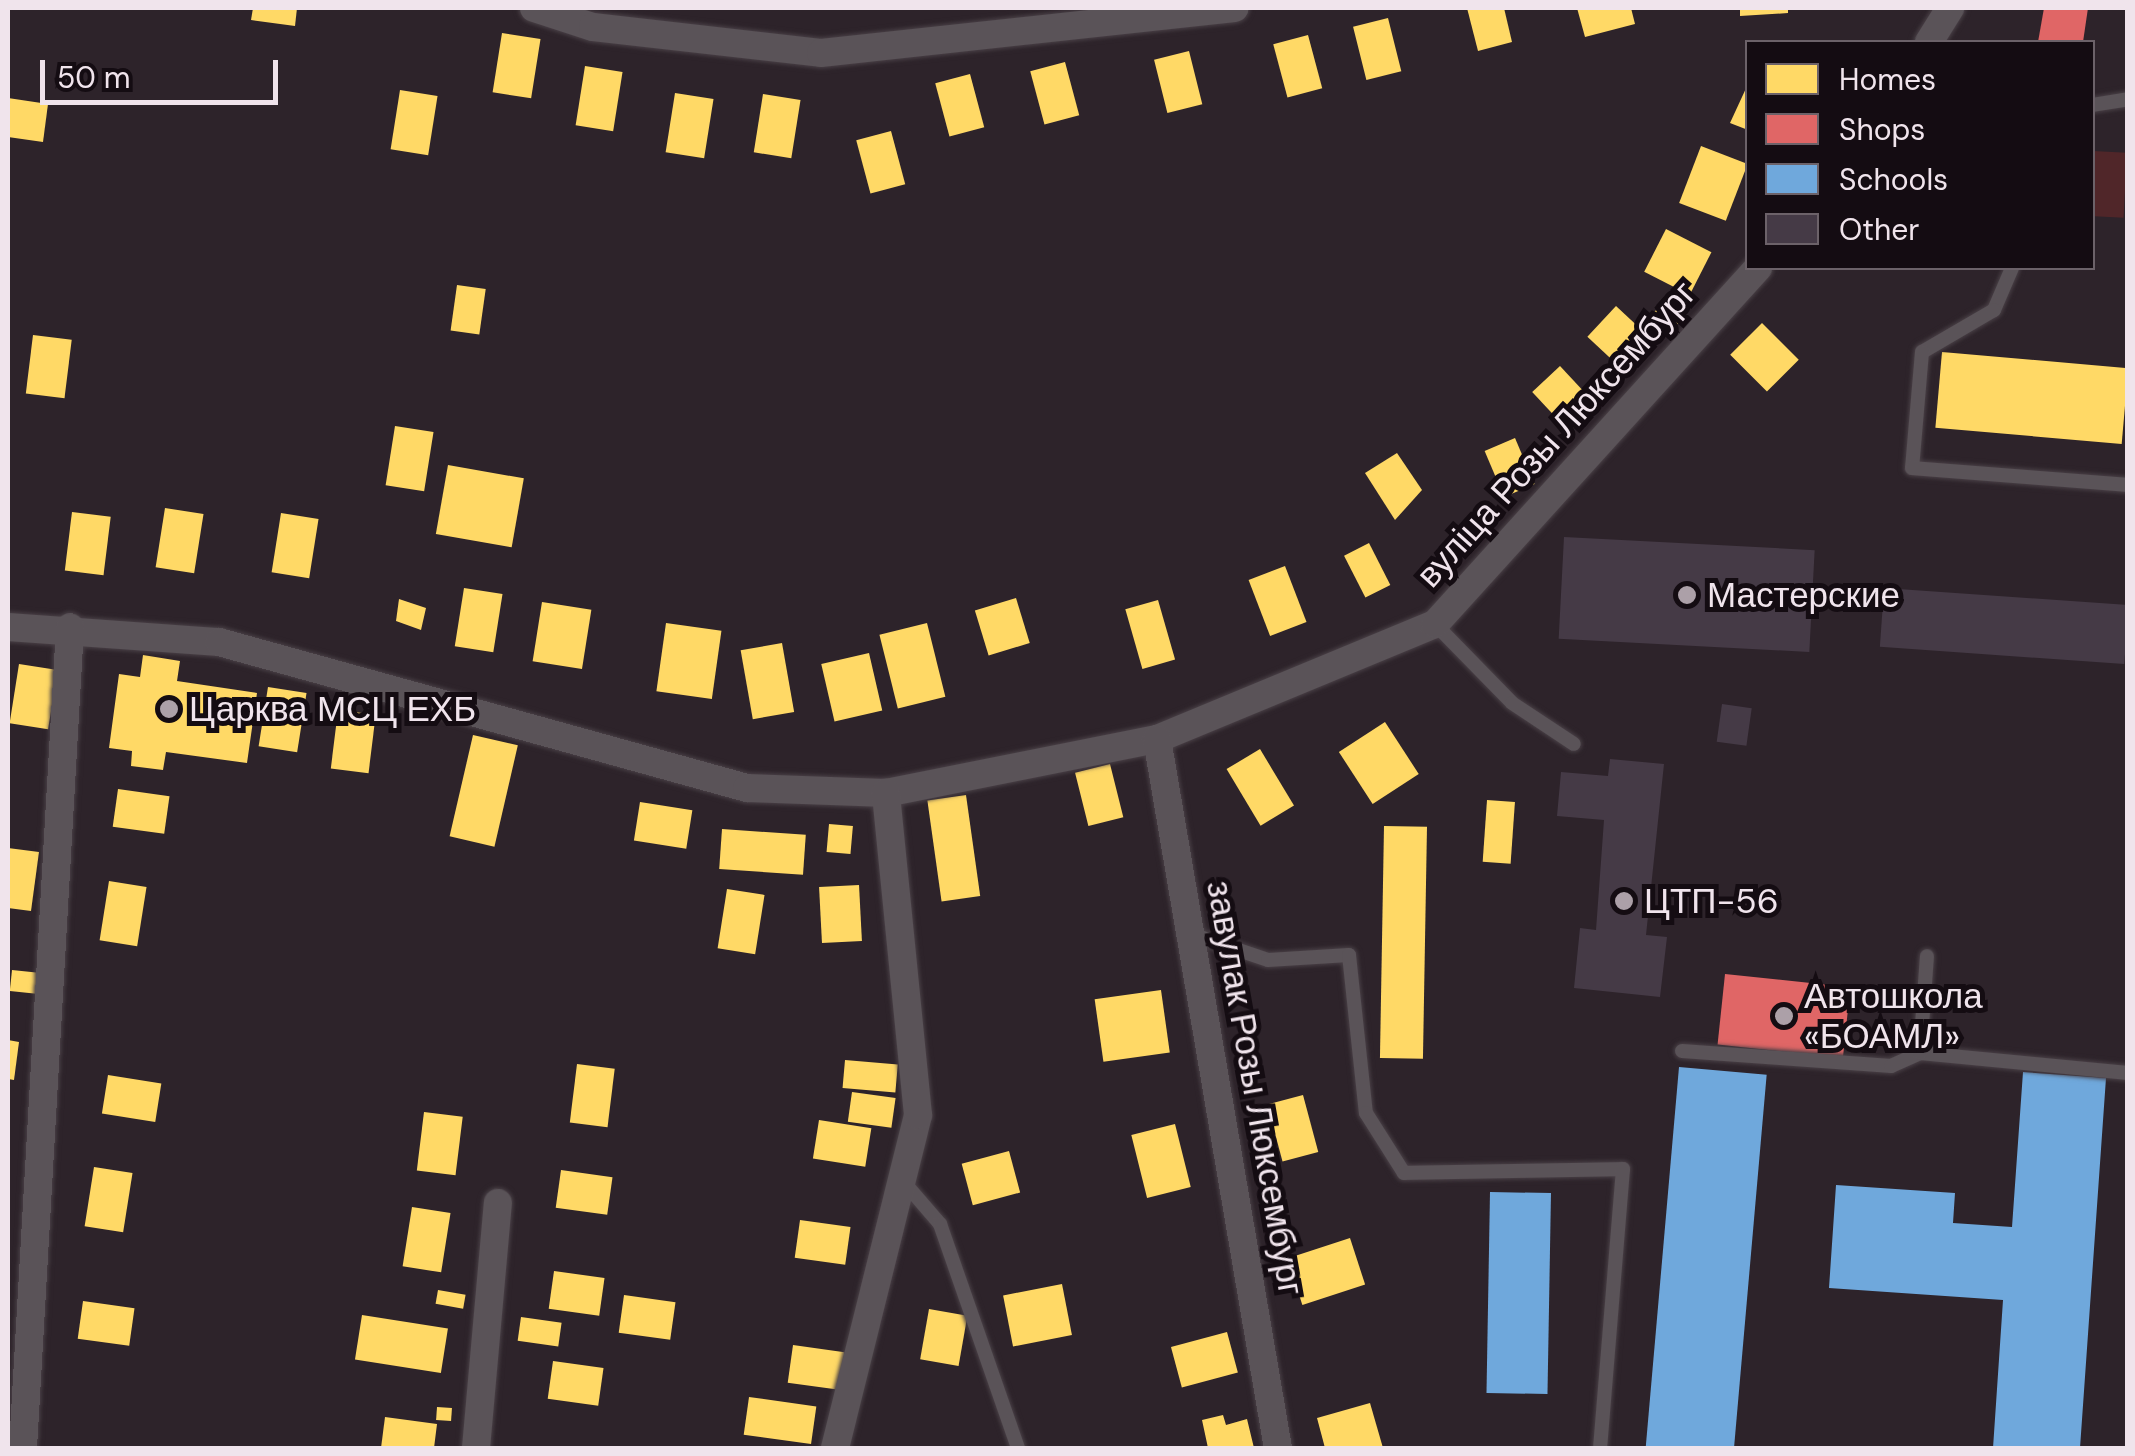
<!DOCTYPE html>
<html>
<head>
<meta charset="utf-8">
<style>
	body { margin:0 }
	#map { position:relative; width:2135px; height:1456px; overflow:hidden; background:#2d232a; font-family:"DM Sans",sans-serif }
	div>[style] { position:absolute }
	.green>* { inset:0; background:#502629; transform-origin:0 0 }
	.homes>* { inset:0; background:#ffd966; transform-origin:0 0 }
	.shops>* { inset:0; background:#e06666; transform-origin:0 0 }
	.schools>* { inset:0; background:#6fa8dc; transform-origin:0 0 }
	.building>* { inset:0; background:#453a46; transform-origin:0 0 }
	.roads { filter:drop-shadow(0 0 2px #494046) drop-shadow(0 0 2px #494046) }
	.service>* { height:14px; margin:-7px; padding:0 7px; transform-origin:7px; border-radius:7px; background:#5a5358 }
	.minor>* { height:28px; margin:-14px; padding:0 14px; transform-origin:14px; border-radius:14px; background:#5a5358 }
	.dots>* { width:28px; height:28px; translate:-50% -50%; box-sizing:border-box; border:5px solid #140c12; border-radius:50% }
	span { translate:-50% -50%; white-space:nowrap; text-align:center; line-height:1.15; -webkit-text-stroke:10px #140c12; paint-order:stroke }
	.street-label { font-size:35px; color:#f0e4ec }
	.poi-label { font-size:35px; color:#f0e4ec }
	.left { translate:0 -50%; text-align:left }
	.frame { position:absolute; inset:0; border:10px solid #f0e4ec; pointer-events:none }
	.legend { position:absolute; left:1745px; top:40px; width:350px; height:230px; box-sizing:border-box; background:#140c12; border:2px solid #6c6269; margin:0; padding:12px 18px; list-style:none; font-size:30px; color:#f0e4ec }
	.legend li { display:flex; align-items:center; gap:20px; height:50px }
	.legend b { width:50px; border:2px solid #6c6269 }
	.scale { position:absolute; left:40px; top:60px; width:238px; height:45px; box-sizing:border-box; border:5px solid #f0e4ec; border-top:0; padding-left:12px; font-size:30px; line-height:35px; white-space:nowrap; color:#f0e4ec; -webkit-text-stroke:8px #140c12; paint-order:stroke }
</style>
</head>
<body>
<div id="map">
	<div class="green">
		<div style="left:2093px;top:151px;width:34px;height:65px;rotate:3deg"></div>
	</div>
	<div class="homes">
		<div style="clip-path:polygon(253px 8px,297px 8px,295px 26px,251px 20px)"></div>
		<div style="clip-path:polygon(1467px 8px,1504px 8px,1512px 42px,1478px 51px)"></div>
		<div style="clip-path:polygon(1577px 8px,1631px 8px,1635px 24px,1585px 37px)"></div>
		<div style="clip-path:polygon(1740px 8px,1788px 8px,1788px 13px,1740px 16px)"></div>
		<div style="left:1388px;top:18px;width:55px;height:36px;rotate:76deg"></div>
		<div style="left:502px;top:33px;width:39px;height:60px;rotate:9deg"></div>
		<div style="left:1308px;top:35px;width:55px;height:36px;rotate:75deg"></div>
		<div style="left:1189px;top:51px;width:55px;height:36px;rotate:76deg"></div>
		<div style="left:1065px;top:62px;width:55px;height:36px;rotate:75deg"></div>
		<div style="left:585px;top:66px;width:38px;height:60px;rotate:9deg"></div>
		<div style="left:970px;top:74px;width:55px;height:36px;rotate:75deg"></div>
		<div style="clip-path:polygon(1748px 84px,1748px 130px,1730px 123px)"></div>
		<div style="left:400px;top:90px;width:38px;height:60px;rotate:9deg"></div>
		<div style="left:675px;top:93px;width:39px;height:60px;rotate:9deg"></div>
		<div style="left:763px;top:94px;width:38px;height:59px;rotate:9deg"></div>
		<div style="clip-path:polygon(8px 98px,48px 104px,43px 142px,8px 137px)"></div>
		<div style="left:891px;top:131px;width:55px;height:36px;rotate:75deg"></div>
		<div style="left:1701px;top:146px;width:50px;height:61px;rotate:21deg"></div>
		<div style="left:1666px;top:229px;width:51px;height:48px;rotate:27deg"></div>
		<div style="left:457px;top:285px;width:29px;height:46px;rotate:8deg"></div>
		<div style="left:1616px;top:306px;width:47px;height:42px;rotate:43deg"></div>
		<div style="left:1660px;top:306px;width:25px;height:9px;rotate:43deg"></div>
		<div style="left:1762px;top:323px;width:52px;height:45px;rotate:45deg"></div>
		<div style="left:33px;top:335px;width:39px;height:59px;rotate:7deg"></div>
		<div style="left:1942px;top:352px;width:187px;height:76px;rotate:5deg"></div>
		<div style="left:1560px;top:366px;width:54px;height:38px;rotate:47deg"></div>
		<div style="left:395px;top:426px;width:39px;height:60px;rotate:9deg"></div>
		<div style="left:1515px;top:438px;width:50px;height:33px;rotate:67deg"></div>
		<div style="clip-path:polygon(1397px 453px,1422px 490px,1395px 520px,1365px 473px)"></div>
		<div style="left:448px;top:465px;width:77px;height:70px;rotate:10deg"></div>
		<div style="left:165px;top:508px;width:39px;height:60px;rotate:9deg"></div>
		<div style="left:72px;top:512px;width:39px;height:59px;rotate:7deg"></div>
		<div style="left:281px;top:513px;width:38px;height:60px;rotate:9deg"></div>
		<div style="left:1369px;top:543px;width:47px;height:28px;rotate:63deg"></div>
		<div style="left:1285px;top:566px;width:60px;height:39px;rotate:69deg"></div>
		<div style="left:464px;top:588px;width:39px;height:59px;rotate:9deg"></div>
		<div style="left:1016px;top:598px;width:47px;height:43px;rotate:73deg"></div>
		<div style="clip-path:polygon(399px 599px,426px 608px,421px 630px,396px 621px)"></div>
		<div style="left:1158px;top:600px;width:62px;height:34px;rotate:74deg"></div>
		<div style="left:542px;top:602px;width:50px;height:60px;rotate:9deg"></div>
		<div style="left:666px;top:623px;width:56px;height:69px;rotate:8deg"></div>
		<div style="left:927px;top:623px;width:76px;height:49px;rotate:76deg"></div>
		<div style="left:782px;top:643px;width:70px;height:42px;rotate:80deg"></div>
		<div style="left:869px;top:653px;width:59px;height:49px;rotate:77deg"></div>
		<div style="clip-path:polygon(143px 655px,180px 661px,177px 681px,257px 693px,247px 763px,166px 752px,163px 770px,131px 766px,132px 751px,109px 748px,119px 674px,140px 677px)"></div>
		<div style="left:19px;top:664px;width:39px;height:60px;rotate:9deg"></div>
		<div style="left:268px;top:687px;width:39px;height:60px;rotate:9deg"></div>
		<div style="left:338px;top:710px;width:38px;height:59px;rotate:7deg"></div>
		<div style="left:1385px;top:722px;width:62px;height:55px;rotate:57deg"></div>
		<div style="left:473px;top:735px;width:46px;height:104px;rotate:13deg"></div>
		<div style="left:1260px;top:749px;width:66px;height:39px;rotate:59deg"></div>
		<div style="left:1110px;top:764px;width:55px;height:36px;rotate:76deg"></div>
		<div style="left:118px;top:789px;width:52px;height:38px;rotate:8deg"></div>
		<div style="left:966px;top:795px;width:102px;height:39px;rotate:82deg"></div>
		<div style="left:1487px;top:800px;width:28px;height:62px;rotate:4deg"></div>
		<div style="left:640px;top:802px;width:53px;height:39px;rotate:9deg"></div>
		<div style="left:829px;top:824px;width:24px;height:28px;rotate:5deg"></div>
		<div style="left:1384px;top:826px;width:43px;height:232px;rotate:1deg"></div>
		<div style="left:722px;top:829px;width:84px;height:40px;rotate:4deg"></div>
		<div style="clip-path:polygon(8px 848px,39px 852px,31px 911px,8px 908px)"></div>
		<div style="left:109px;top:881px;width:38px;height:60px;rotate:9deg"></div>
		<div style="left:859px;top:885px;width:56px;height:40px;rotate:87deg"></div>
		<div style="left:727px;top:889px;width:38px;height:60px;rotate:9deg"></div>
		<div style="left:12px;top:970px;width:29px;height:21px;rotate:6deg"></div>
		<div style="left:1161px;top:990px;width:63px;height:67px;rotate:82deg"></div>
		<div style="clip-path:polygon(8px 1040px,19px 1042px,14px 1080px,8px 1079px)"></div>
		<div style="left:845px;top:1060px;width:53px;height:28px;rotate:5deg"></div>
		<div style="left:577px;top:1064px;width:38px;height:59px;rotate:7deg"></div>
		<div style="left:108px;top:1075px;width:54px;height:39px;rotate:9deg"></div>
		<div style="left:852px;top:1092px;width:44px;height:30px;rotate:8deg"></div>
		<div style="left:1303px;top:1095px;width:59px;height:37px;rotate:75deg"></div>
		<div style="left:424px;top:1112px;width:39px;height:59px;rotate:7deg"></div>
		<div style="left:819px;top:1120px;width:53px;height:39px;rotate:9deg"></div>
		<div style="left:1175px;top:1124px;width:65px;height:45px;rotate:76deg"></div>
		<div style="left:1009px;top:1151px;width:43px;height:49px;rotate:75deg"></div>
		<div style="left:94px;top:1167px;width:39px;height:60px;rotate:9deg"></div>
		<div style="left:561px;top:1170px;width:52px;height:38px;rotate:8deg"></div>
		<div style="left:412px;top:1207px;width:39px;height:60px;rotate:9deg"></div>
		<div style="left:800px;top:1220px;width:51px;height:38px;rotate:8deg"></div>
		<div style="left:1350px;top:1238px;width:49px;height:66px;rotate:72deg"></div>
		<div style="left:554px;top:1271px;width:51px;height:38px;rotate:8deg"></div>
		<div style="left:1062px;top:1284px;width:52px;height:60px;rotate:79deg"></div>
		<div style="left:438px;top:1290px;width:28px;height:14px;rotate:10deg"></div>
		<div style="left:624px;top:1295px;width:52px;height:38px;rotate:8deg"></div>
		<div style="left:83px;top:1301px;width:52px;height:38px;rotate:8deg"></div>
		<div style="left:929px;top:1309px;width:39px;height:51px;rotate:10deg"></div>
		<div style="left:362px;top:1315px;width:87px;height:45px;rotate:9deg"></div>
		<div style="left:521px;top:1317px;width:41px;height:24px;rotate:8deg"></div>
		<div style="left:1227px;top:1332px;width:42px;height:58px;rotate:75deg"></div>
		<div style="left:793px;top:1345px;width:52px;height:38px;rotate:8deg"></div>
		<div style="left:553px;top:1361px;width:51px;height:38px;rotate:8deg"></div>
		<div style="left:749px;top:1397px;width:68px;height:38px;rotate:8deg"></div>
		<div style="clip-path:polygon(1370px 1403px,1383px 1448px,1325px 1448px,1317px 1418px)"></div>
		<div style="left:437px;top:1407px;width:15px;height:13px;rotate:4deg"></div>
		<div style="clip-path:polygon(1223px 1415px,1226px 1425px,1247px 1419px,1254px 1448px,1208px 1448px,1202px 1420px)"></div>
		<div style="clip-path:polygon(385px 1417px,437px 1424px,434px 1448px,381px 1448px)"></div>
	</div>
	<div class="shops">
		<div style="clip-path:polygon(2044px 8px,2088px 8px,2083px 42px,2038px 42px)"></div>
		<div style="left:1725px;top:974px;width:126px;height:71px;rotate:6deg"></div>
	</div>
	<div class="schools">
		<div style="left:1679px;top:1067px;width:88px;height:382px;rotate:5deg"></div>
		<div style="clip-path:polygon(2023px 1072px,2106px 1078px,2080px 1448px,1993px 1448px,2003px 1300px,1829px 1288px,1836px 1185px,1955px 1193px,1953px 1223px,2012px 1227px)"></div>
		<div style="left:1490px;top:1192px;width:61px;height:201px;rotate:1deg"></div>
	</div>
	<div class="building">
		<div style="left:1564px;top:537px;width:251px;height:102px;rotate:3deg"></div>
		<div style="left:1884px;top:588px;width:245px;height:59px;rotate:4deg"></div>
		<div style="left:1722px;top:704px;width:30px;height:38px;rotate:8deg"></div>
		<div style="clip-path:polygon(1610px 759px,1664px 764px,1646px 935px,1667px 937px,1660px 997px,1574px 988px,1580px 928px,1596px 930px,1604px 820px,1557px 816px,1561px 772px,1608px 776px)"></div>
	</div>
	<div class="roads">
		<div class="service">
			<div style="left:2092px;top:105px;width:36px;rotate:-9deg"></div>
			<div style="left:2012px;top:268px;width:46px;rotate:113.2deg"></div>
			<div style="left:1994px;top:310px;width:83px;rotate:149.7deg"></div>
			<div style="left:1922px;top:352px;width:116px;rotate:94.9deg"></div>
			<div style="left:1912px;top:468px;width:217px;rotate:4.5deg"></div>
			<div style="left:1435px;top:624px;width:110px;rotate:45.7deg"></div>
			<div style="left:1512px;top:703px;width:74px;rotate:33.5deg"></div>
			<div style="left:1191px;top:934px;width:81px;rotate:18.7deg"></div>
			<div style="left:1268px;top:960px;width:81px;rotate:-3.5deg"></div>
			<div style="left:1349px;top:955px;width:159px;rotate:83.9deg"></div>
			<div style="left:1366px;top:1113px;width:71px;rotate:57.7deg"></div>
			<div style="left:1404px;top:1173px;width:219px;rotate:-1deg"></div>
			<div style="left:1623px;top:1169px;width:280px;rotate:94.7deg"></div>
			<div style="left:1682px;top:1051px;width:210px;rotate:4.1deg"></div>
			<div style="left:1891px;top:1066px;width:32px;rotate:-24deg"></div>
			<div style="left:1920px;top:1053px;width:209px;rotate:5.5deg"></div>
			<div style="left:1920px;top:1053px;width:97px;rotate:-85.9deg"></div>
			<div style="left:903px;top:1181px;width:57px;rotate:49.3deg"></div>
			<div style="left:940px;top:1224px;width:237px;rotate:70.8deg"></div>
		</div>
		<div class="minor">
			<div style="left:534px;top:8px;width:62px;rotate:17.9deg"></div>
			<div style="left:593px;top:27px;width:229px;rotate:6.5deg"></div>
			<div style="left:821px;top:53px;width:416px;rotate:-6.2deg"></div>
			<div style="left:1929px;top:42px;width:40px;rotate:-58deg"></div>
			<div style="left:8px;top:627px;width:212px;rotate:4.1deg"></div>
			<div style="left:219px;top:642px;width:548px;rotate:15.46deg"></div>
			<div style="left:747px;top:788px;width:139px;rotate:2.1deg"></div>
			<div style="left:886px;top:793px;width:276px;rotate:-11.3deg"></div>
			<div style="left:1157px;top:739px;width:301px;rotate:-22.5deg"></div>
			<div style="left:1435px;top:624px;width:481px;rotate:-47.8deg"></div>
			<div style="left:1157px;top:739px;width:719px;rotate:80.32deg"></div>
			<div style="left:23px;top:1448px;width:822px;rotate:-86.72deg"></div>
			<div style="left:476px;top:1448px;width:246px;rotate:-84.9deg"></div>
			<div style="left:835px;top:1448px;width:343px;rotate:-76deg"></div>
			<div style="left:918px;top:1115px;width:324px;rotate:-95.7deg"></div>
		</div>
	</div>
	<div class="dots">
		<div style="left:1687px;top:595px;background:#aca0a8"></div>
		<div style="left:169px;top:709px;background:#aca0a8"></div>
		<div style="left:1624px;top:901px;background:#aca0a8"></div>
		<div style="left:1784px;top:1016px;background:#aca0a8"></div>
	</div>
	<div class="street-label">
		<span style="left:1556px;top:434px;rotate:-48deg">вуліца Розы Люксембург</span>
		<span style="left:1255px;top:1088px;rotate:80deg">завулак Розы Люксембург</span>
	</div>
	<div class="poi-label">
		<span class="left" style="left:1707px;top:595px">Мастерские</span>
		<span class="left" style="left:189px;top:709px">Царква МСЦ ЕХБ</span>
		<span class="left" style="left:1644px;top:901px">ЦТП-56</span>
		<span class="left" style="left:1804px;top:1016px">Автошкола<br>«БОАМЛ»</span>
	</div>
	<div class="frame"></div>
	<ul class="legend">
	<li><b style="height:28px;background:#ffd966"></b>Homes</li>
	<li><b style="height:28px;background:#e06666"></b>Shops</li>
	<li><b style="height:28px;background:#6fa8dc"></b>Schools</li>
	<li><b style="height:28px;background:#453a46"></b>Other</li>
	</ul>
	<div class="scale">50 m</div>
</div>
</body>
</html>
